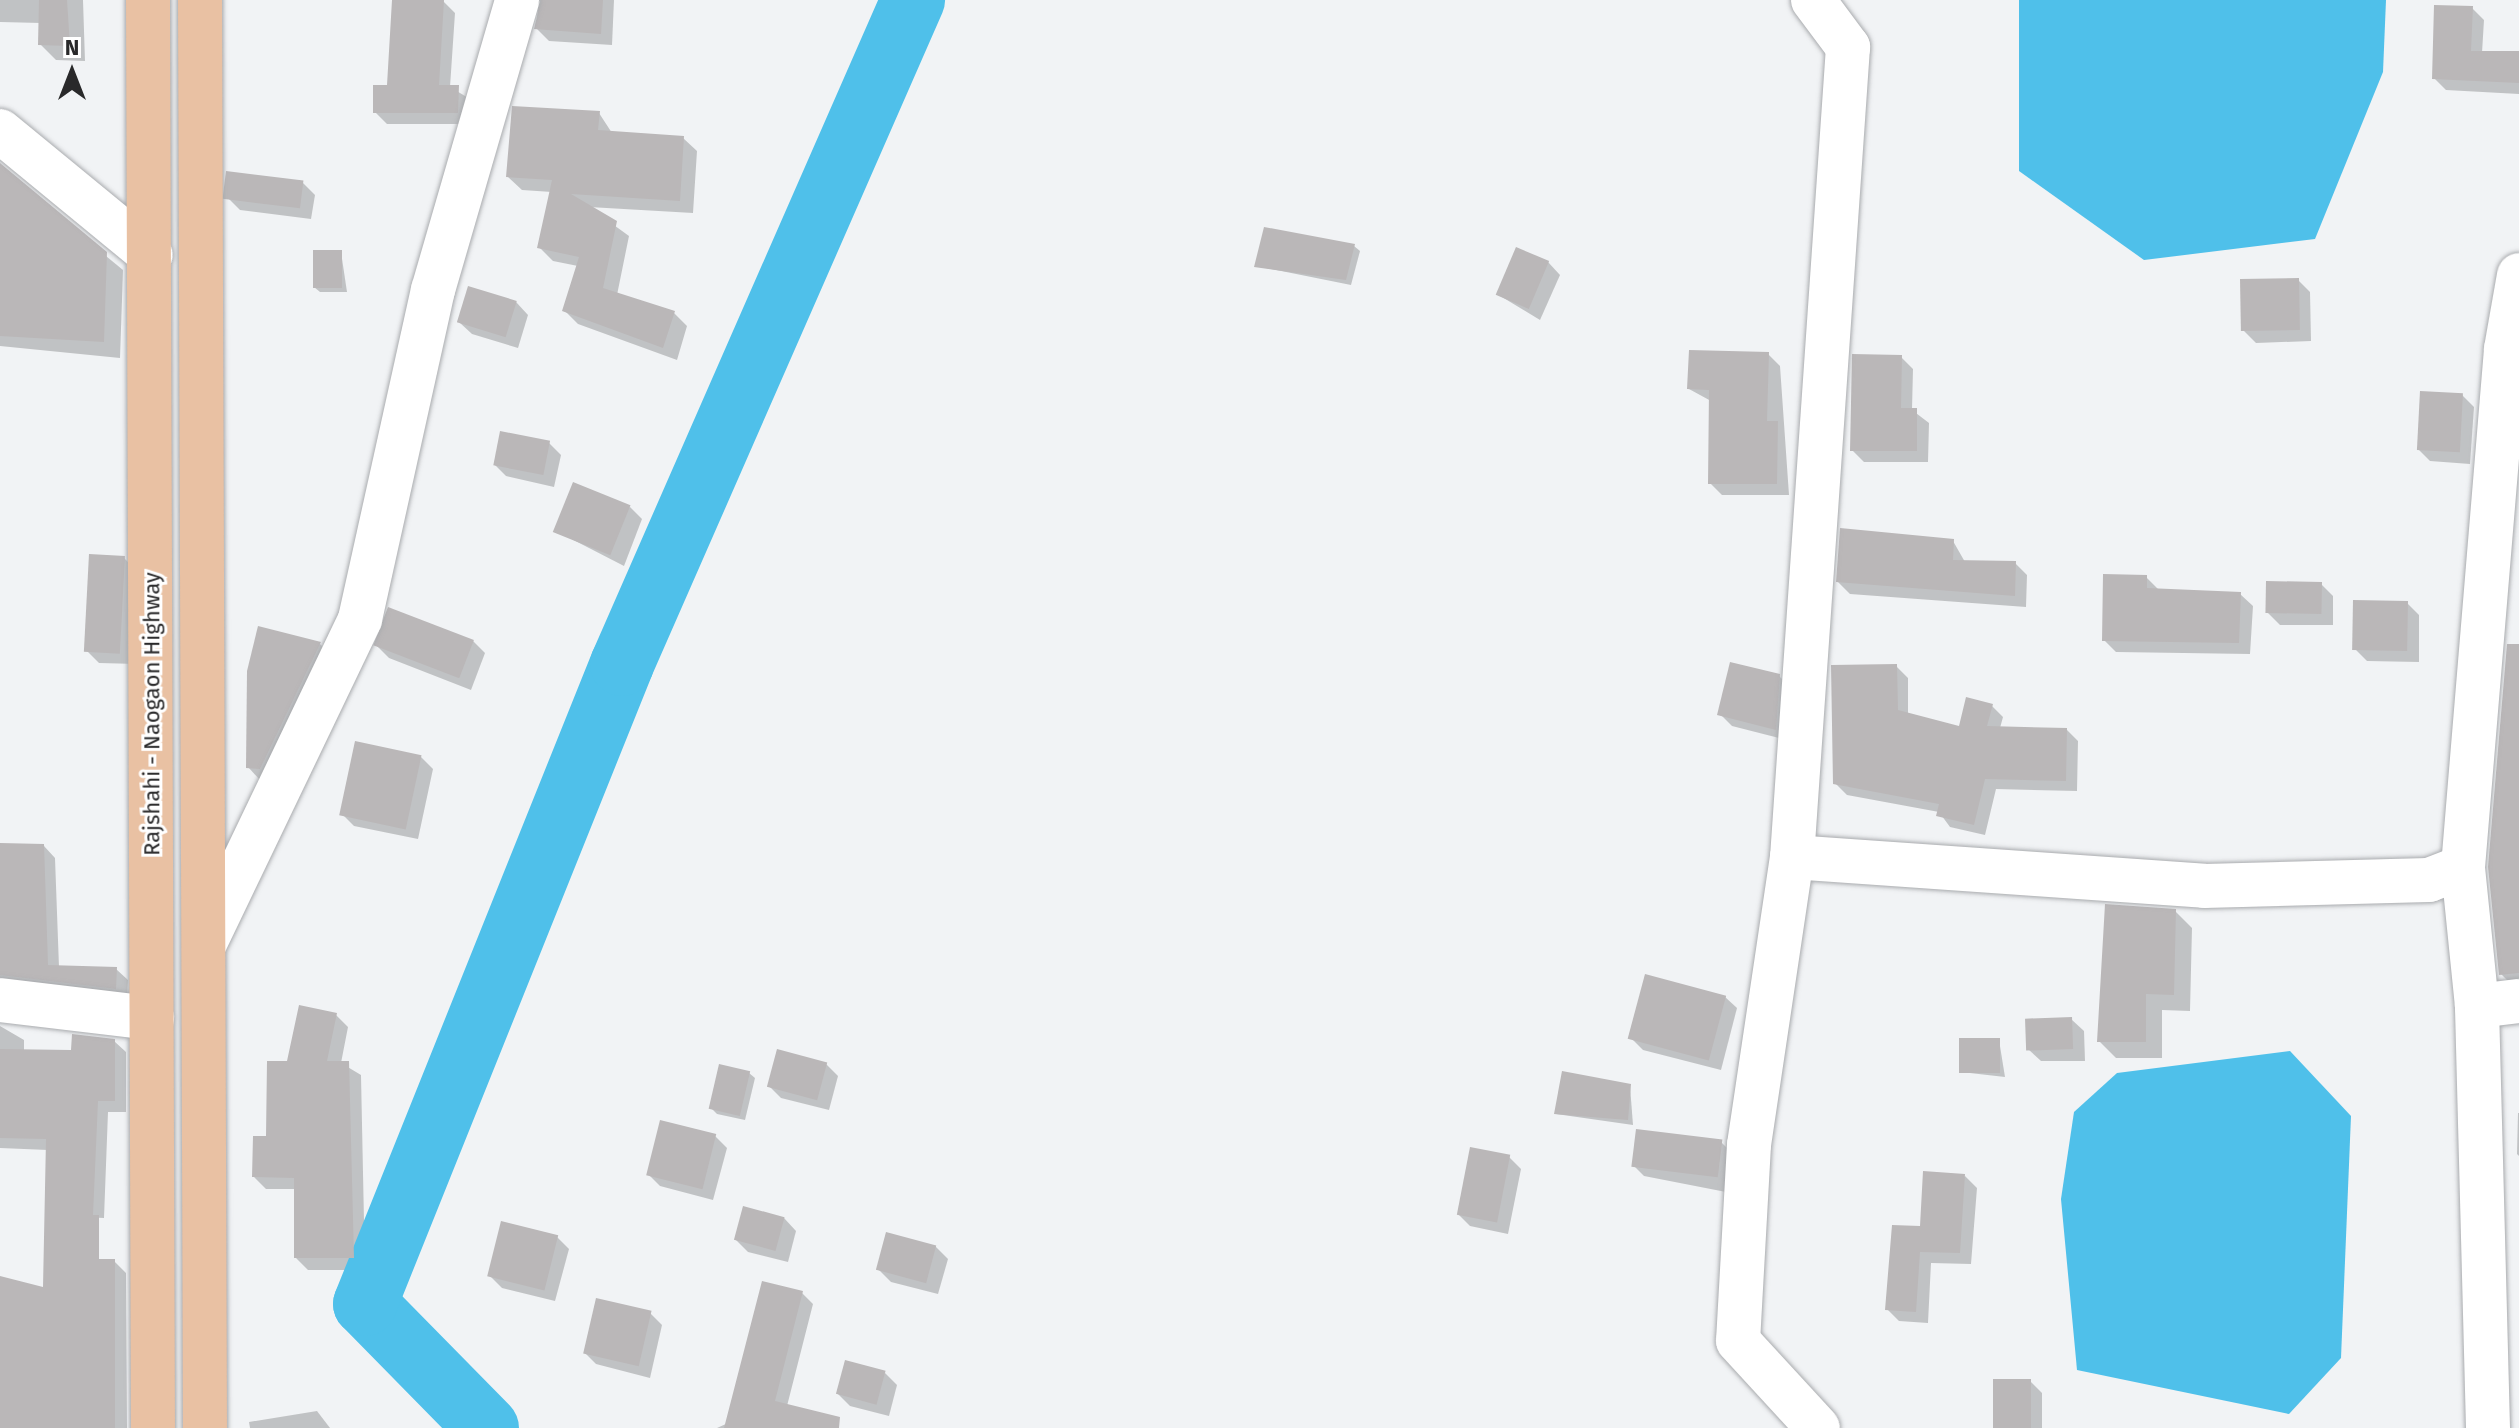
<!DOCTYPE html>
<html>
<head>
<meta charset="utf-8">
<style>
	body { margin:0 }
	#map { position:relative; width:2519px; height:1428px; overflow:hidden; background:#f1f3f5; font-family:"Fira Sans",sans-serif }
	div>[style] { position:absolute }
	.water>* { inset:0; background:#4fc0ea }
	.shadow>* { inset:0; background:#0003 }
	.river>* { height:64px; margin:-32px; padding:0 32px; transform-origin:32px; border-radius:32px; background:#4fc0ea }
	.building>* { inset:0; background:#bab7b8; transform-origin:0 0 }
	.roads { filter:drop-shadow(0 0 2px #a9abae) drop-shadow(0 0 2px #a9abae) }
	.minor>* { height:44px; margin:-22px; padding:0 22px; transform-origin:22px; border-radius:22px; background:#fff }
	.major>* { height:44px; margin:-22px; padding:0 22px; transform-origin:22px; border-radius:22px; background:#e9c1a3 }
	span { translate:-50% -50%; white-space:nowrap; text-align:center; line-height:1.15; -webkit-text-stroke:6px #fff; paint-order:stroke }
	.street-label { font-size:22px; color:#29292a }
	.north { position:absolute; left:32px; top:32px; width:80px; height:80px; -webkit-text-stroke:6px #fff; paint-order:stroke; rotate:0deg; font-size:22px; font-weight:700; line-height:32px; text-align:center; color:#29292a }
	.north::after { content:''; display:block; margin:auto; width:28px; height:36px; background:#29292a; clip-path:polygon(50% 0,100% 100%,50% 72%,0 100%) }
</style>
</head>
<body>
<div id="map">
	<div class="water">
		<div style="clip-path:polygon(2019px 0,2386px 0,2383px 72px,2315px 239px,2144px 260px,2019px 171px)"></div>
		<div style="clip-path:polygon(2290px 1051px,2351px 1116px,2341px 1358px,2289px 1414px,2077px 1370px,2061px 1199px,2074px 1112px,2117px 1073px)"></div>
	</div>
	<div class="shadow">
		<div style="clip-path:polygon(0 0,83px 0,85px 61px,56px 60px,40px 44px,41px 23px,0 22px)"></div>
		<div style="clip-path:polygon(394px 0,443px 1px,455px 13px,450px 87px,470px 99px,470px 124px,387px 124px,375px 112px,389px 87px)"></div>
		<div style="clip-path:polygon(538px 0,614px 0,612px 45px,549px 41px,537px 29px)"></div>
		<div style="clip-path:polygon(2472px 8px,2484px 20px,2482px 53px,2519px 53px,2519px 94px,2446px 90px,2434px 78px)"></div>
		<div style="clip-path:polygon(599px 113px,612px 133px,683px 138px,697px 151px,693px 213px,589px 207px,629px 236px,617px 295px,674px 313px,687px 326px,677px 360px,578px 324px,564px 310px,578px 266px,553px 261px,540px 248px,552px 192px,522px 190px,508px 177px)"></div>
		<div style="clip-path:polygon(0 169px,123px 270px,120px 358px,0 346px)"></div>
		<div style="clip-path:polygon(303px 183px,315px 195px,311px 219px,240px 210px,228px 198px)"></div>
		<div style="clip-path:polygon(1354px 246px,1360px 251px,1351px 285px,1256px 266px)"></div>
		<div style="clip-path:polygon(341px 252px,347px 292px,320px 292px,314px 287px)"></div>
		<div style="clip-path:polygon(1548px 262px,1560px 275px,1540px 320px,1497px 294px)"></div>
		<div style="clip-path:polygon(2298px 280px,2310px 292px,2311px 341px,2256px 343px,2244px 331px)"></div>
		<div style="clip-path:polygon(516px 302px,528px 315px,518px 348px,472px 334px,459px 322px)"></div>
		<div style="clip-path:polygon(1768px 354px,1780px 366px,1789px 495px,1722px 495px,1710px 483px,1711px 401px,1689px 389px)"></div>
		<div style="clip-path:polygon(1901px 357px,1913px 369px,1912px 410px,1929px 423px,1928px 462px,1864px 462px,1852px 450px)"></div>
		<div style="clip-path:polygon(2462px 395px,2474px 407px,2470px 464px,2430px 461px,2418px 449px)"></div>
		<div style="clip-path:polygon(549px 443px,561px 455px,554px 487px,506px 476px,494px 464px)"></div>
		<div style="clip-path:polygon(630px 507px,642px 519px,624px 566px,556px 531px)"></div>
		<div style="clip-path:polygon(1953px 541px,1965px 562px,2015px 563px,2027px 575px,2026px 607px,1850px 594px,1838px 582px)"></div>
		<div style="clip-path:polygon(124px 558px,136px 570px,137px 664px,99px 663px,87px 651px)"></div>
		<div style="clip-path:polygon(2146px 577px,2158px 589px,2240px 594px,2253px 606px,2250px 654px,2116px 652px,2104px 640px)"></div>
		<div style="clip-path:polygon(2321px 584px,2333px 596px,2333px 625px,2280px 625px,2268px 613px)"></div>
		<div style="clip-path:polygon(2407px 603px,2419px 615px,2419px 662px,2367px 661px,2355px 649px)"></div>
		<div style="clip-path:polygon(260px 629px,320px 644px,332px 656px,260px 780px,248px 767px)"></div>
		<div style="clip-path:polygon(473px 641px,485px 653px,471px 690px,389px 658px,377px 646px)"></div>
		<div style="clip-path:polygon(2519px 646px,2519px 985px,2512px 985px,2501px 974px)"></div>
		<div style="clip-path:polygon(1896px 666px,1908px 678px,1908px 715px,1960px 729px,1992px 706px,2003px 717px,2000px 728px,2067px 730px,2078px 741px,2077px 791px,1996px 789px,1985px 835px,1950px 827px,1939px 812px,1847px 795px,1835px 783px)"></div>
		<div style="clip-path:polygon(1779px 676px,1791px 688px,1787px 740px,1732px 726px,1720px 714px)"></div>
		<div style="clip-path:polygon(421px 757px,433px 769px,418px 839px,354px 826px,342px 814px)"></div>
		<div style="clip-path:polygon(0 845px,44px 846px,55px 858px,59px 967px,116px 969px,128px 980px,127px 999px,0 990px)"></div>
		<div style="clip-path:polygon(2175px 911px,2192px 928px,2190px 1011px,2162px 1010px,2162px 1058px,2116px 1058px,2099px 1041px)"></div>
		<div style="clip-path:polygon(1724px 996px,1737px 1008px,1721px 1070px,1643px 1050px,1631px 1038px)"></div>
		<div style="clip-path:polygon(336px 1015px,348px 1027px,341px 1063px,361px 1075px,365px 1270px,308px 1270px,296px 1258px,296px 1189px,266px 1189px,254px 1177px,289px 1063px)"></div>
		<div style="clip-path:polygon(2071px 1019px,2084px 1031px,2085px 1061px,2041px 1061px,2028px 1049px)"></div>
		<div style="clip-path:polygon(0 1026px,24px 1040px,24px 1051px,73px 1052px,114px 1041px,126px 1052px,126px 1112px,108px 1112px,104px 1218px,57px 1216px,48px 1150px,0 1148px)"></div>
		<div style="clip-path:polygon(1999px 1040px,2005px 1077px,1961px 1072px)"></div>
		<div style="clip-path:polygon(826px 1064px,838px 1076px,829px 1110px,781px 1098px,769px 1086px)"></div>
		<div style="clip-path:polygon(749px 1073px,755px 1078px,745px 1120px,717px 1114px,711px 1108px)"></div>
		<div style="clip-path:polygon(1630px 1086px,1633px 1125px,1556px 1114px)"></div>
		<div style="clip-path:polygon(2518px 1113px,2519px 1113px,2519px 1156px,2517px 1154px)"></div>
		<div style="clip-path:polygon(715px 1136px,727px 1148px,713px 1200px,660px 1186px,648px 1174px)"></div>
		<div style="clip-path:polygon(1721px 1142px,1732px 1153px,1726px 1192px,1644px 1176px,1634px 1166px)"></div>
		<div style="clip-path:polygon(1509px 1157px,1521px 1169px,1508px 1234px,1470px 1226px,1458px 1214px)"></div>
		<div style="clip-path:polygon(1965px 1176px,1977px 1188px,1971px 1264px,1931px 1263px,1928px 1323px,1899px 1321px,1887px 1309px,1922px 1228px)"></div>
		<div style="clip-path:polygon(784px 1218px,796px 1231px,788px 1262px,748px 1252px,736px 1240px)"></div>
		<div style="clip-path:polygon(557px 1237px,569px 1249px,555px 1301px,502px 1288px,490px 1276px)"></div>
		<div style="clip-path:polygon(935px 1246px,948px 1259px,938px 1294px,891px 1282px,879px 1270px)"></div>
		<div style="clip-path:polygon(114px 1261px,126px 1273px,127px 1428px,0 1428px,0 1280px,46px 1289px)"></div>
		<div style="clip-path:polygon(802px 1293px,813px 1304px,787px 1406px,838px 1428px,717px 1428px,728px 1423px)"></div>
		<div style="clip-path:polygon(650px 1313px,662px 1325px,650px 1378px,596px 1364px,584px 1352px)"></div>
		<div style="clip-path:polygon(885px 1373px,897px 1385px,889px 1416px,850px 1406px,838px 1394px)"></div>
		<div style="clip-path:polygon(2030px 1381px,2042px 1393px,2042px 1428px,1995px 1428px)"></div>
		<div style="clip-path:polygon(317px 1411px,330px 1428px,250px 1428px,249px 1422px)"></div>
	</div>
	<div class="river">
		<div style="left:487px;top:1428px;width:174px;rotate:-134.5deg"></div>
		<div style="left:365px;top:1304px;width:690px;rotate:-68.12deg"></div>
		<div style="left:622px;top:664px;width:725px;rotate:-66.33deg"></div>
	</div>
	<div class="building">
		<div style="clip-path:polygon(39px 0,67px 0,70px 46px,38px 45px)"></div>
		<div style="clip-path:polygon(392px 0,444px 0,439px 85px,459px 85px,458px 113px,373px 113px,373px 85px,387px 85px)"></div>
		<div style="clip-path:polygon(541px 0,603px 0,601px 34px,534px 29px)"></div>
		<div style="clip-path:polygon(2434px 5px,2473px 6px,2471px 51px,2519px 51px,2519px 83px,2432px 79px)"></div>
		<div style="clip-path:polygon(512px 106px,600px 111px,598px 130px,684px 136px,680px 201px,571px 194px,617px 221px,603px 288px,675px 311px,663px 348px,562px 311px,579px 257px,537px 248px,552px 180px,506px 177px)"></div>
		<div style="clip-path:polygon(0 163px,107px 252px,104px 342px,0 336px)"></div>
		<div style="left:226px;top:171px;width:78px;height:28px;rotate:7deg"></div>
		<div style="clip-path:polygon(1264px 227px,1355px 244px,1346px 280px,1254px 267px)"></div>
		<div style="left:1516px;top:247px;width:36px;height:52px;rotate:23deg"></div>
		<div style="left:313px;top:250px;width:29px;height:38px"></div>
		<div style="left:2299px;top:278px;width:52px;height:59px;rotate:89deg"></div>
		<div style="left:468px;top:286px;width:51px;height:38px;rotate:17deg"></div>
		<div style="clip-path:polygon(1689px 350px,1769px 352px,1767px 421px,1778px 421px,1777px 484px,1708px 484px,1709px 390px,1687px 389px)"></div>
		<div style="clip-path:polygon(1852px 354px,1902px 355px,1901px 408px,1917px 408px,1917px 451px,1850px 451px)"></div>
		<div style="left:2420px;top:391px;width:43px;height:59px;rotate:3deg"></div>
		<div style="left:500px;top:431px;width:51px;height:35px;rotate:11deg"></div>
		<div style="left:573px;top:482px;width:62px;height:54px;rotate:22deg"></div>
		<div style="clip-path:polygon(1840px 528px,1954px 539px,1953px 560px,2016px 561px,2015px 596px,1836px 582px)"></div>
		<div style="left:89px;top:554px;width:36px;height:98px;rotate:3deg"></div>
		<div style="clip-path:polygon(2103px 574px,2147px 575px,2147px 588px,2241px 592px,2239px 643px,2102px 641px)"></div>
		<div style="left:2266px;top:581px;width:56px;height:32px;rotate:1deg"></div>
		<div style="left:2353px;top:600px;width:55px;height:50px;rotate:1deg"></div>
		<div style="left:388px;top:607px;width:92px;height:41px;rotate:21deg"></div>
		<div style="clip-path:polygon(258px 626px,321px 642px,260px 769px,246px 768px,247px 671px)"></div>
		<div style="clip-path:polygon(2507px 644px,2519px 644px,2519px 973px,2499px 975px,2488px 867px)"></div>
		<div style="clip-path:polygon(1730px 662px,1780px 674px,1776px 730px,1717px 715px)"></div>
		<div style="clip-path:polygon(1897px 664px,1898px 710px,1959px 726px,1966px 697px,1993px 704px,1987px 726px,2067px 728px,2066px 781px,1985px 779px,1974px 825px,1936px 816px,1939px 804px,1833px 784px,1831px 665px)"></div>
		<div style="left:355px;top:741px;width:68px;height:76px;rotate:12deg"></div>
		<div style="clip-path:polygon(0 843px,44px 844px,48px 965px,117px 967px,116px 989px,0 975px)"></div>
		<div style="clip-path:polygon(2105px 904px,2176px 909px,2174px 995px,2146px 994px,2146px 1042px,2097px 1042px)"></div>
		<div style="left:1645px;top:974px;width:84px;height:67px;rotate:15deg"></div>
		<div style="clip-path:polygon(299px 1005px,337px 1013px,327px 1061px,349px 1061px,354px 1258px,294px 1258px,294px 1178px,252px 1177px,253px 1136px,266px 1136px,267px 1061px,287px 1061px)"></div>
		<div style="left:2072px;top:1017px;width:32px;height:47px;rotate:88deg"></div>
		<div style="clip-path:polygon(72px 1034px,115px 1039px,115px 1101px,98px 1101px,93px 1215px,99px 1215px,99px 1259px,115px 1259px,115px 1428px,0 1428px,0 1276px,43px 1287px,46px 1139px,0 1138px,0 1049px,71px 1050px)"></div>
		<div style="left:2000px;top:1038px;width:35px;height:41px;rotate:90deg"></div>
		<div style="left:777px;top:1049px;width:52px;height:39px;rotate:15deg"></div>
		<div style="left:719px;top:1064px;width:32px;height:46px;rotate:13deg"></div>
		<div style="clip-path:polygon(1562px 1071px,1631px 1084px,1628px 1120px,1554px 1114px)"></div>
		<div style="left:660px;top:1120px;width:58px;height:57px;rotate:14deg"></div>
		<div style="left:1636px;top:1129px;width:87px;height:38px;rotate:7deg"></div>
		<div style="left:1470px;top:1147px;width:41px;height:69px;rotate:11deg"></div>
		<div style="clip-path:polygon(1923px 1171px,1965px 1174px,1960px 1253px,1920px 1252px,1916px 1312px,1885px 1310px,1892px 1225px,1920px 1226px)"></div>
		<div style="left:743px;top:1206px;width:43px;height:35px;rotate:15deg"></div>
		<div style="left:501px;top:1221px;width:59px;height:57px;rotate:14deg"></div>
		<div style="left:886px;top:1232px;width:52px;height:39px;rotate:15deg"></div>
		<div style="clip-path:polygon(762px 1281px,803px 1291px,775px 1401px,840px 1417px,839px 1428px,724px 1428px)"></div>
		<div style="left:596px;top:1298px;width:57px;height:57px;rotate:13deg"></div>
		<div style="left:845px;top:1360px;width:42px;height:35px;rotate:15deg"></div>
		<div style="left:1993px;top:1379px;width:38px;height:49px"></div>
	</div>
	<div class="roads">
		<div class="minor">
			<div style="left:1813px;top:0;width:59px;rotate:53.3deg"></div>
			<div style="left:1848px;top:47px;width:812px;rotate:93.95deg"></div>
			<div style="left:1792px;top:857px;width:291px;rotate:98.5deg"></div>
			<div style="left:1749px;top:1145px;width:196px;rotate:93.2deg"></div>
			<div style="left:1738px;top:1341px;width:118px;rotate:47.4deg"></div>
			<div style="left:0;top:131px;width:195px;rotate:39.4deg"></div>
			<div style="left:1792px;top:857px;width:413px;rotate:4deg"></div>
			<div style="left:2204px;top:886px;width:225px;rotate:-1.5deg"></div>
			<div style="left:2429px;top:880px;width:36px;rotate:-21deg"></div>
			<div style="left:205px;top:943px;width:359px;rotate:-64.4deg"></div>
			<div style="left:360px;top:619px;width:337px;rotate:-77.5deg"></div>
			<div style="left:433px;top:290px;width:302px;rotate:-73.8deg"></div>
			<div style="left:0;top:1000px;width:153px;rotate:6.8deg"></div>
			<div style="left:2477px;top:1006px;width:42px;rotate:-6.8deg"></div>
			<div style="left:2488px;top:1428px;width:422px;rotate:-91.5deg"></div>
			<div style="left:2477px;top:1006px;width:140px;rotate:-95.8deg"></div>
			<div style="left:2463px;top:867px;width:520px;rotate:-85.25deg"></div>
			<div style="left:2506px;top:349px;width:75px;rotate:-80deg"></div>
		</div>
		<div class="major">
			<div style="left:148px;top:0;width:1428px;rotate:89.8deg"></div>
			<div style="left:200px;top:0;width:1428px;rotate:89.8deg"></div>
		</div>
	</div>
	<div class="street-label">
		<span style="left:152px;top:714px;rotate:-90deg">Rajshahi - Naogaon Highway</span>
	</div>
	<div class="north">N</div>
</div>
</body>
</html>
